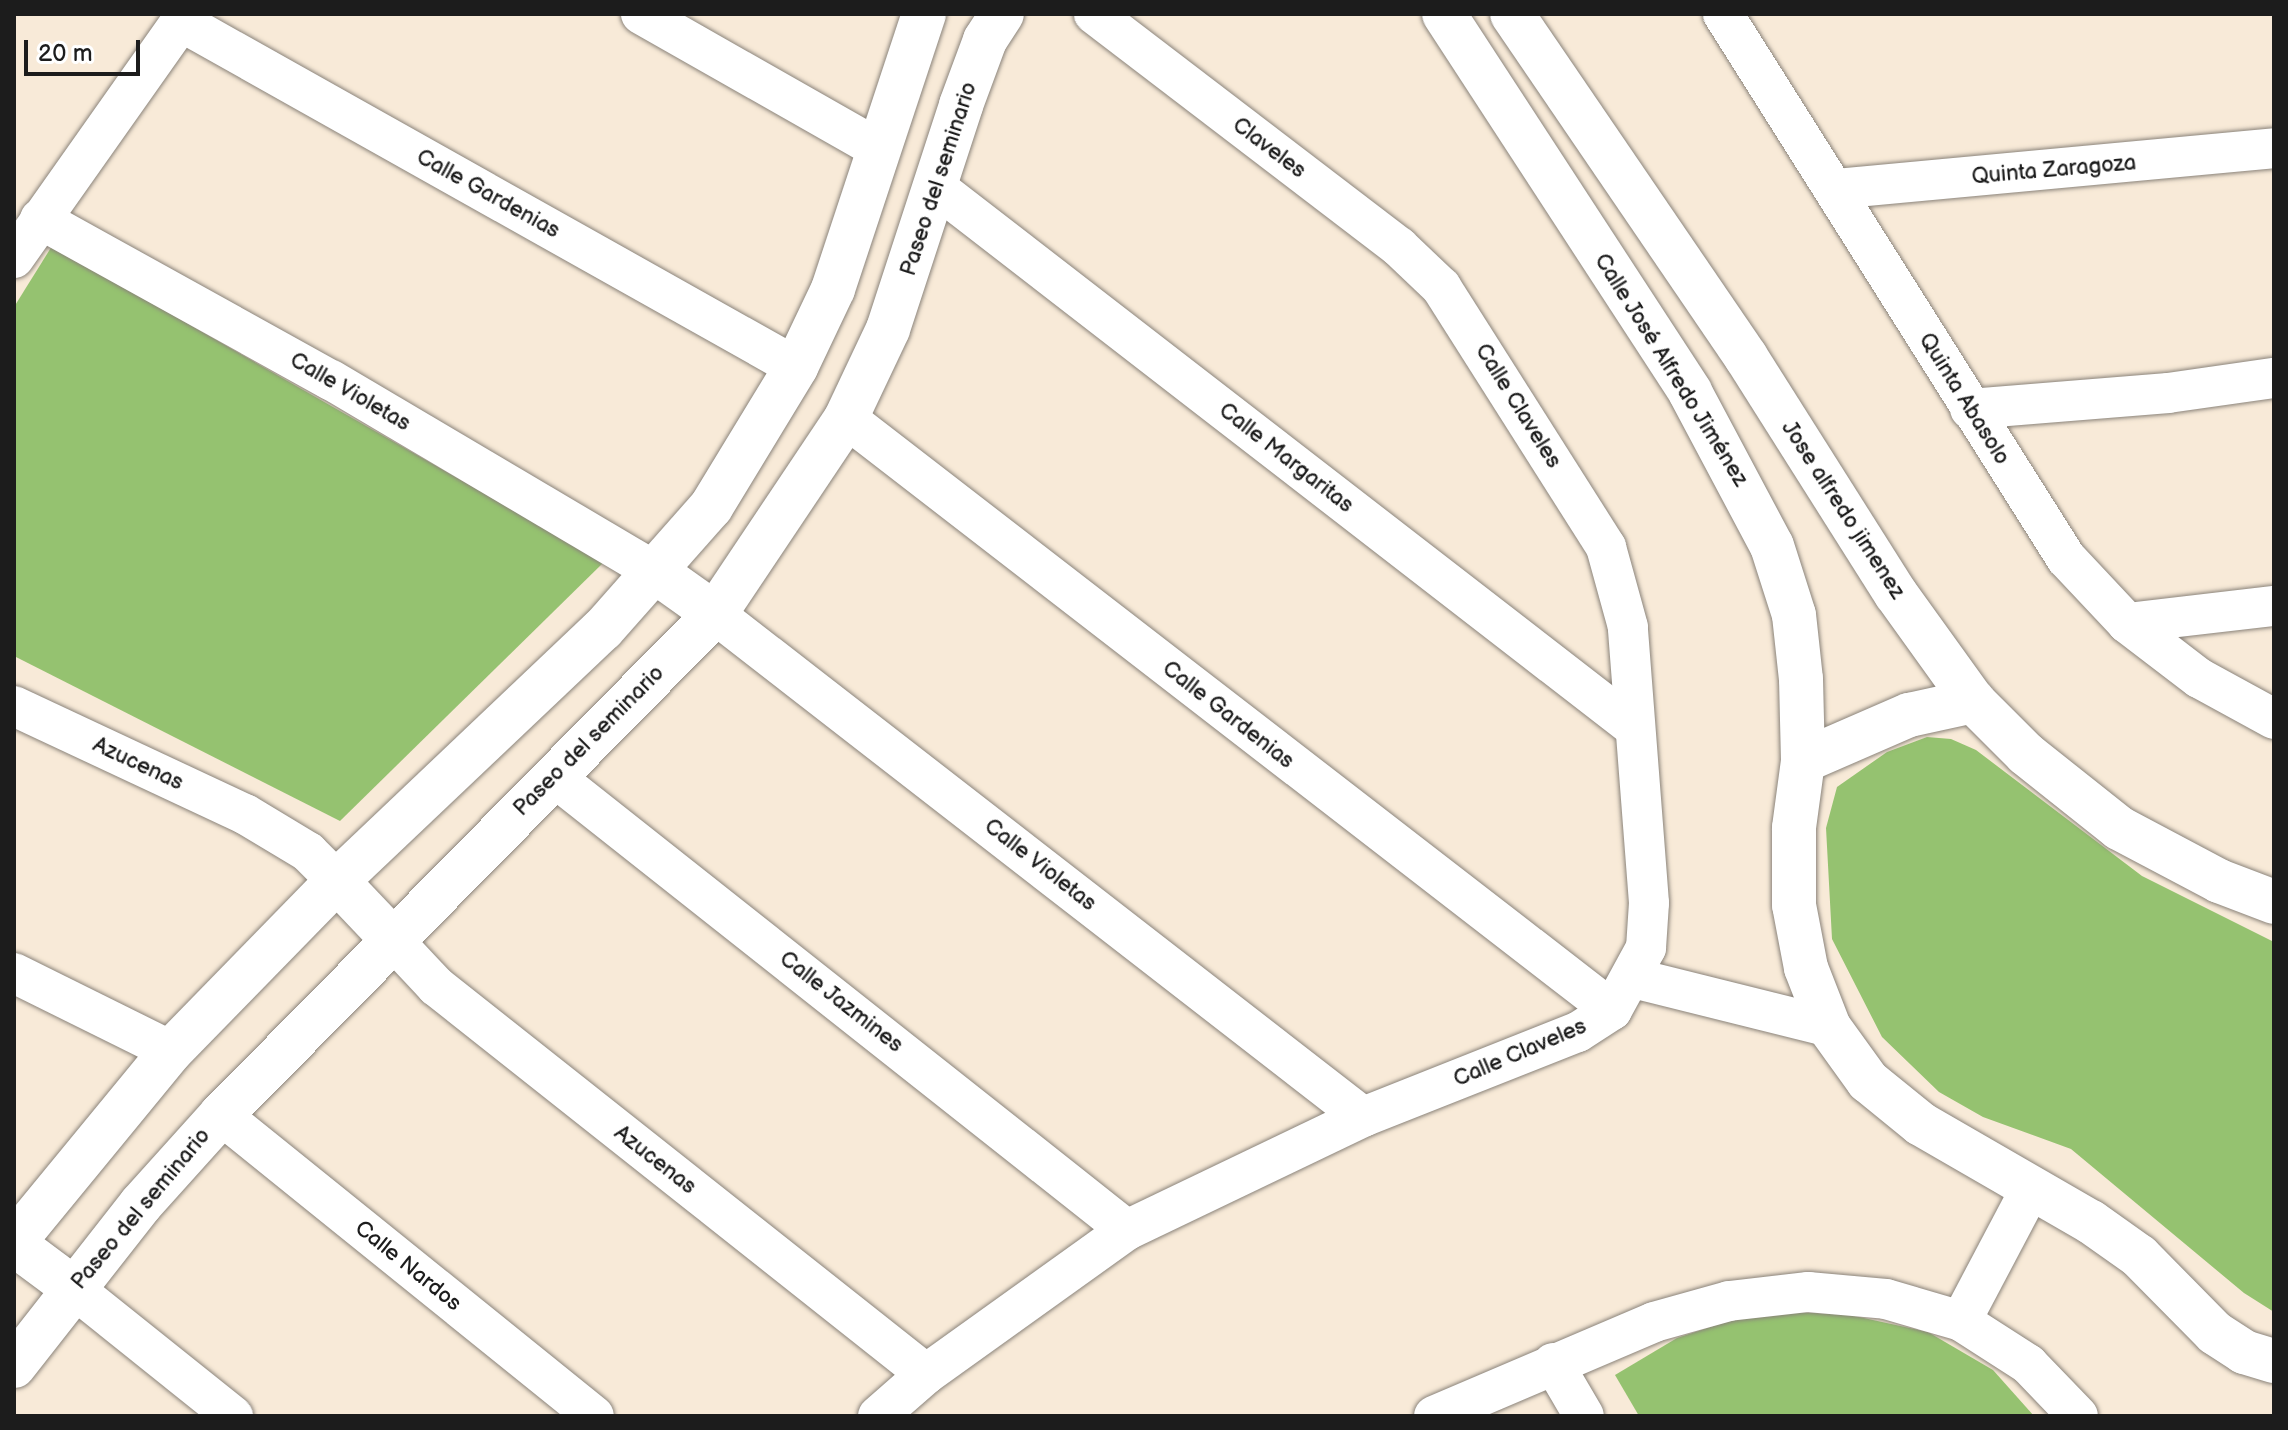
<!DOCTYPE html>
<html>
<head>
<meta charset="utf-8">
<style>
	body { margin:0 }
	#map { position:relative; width:2288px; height:1430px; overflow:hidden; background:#f8ead8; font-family:"Balsamiq Sans",sans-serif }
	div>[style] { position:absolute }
	.green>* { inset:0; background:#95c270 }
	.roads { filter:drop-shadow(0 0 2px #8a837a) drop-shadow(0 0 2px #8a837a) }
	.street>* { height:40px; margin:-20px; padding:0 20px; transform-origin:20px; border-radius:20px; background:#fff }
	.secondary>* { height:44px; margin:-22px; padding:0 22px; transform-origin:22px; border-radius:22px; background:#fff }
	span { translate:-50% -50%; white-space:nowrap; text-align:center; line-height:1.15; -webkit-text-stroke:6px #fff; paint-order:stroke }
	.street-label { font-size:22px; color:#1c1c1c }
	.frame { position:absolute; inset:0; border:16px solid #1c1c1c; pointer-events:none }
	.scale { position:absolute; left:24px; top:40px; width:116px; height:36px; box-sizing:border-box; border:4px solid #1c1c1c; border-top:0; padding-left:10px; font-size:24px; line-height:28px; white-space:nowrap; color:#1c1c1c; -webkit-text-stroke:6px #fff; paint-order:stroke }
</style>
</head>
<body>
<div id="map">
	<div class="green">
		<div style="clip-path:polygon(52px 246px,604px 562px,340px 821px,14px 656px,14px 307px)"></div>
		<div style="clip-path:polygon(1927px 737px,1951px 739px,1976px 750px,2142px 876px,2274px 942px,2274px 1312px,2244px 1293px,2071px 1149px,1983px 1117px,1939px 1092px,1882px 1037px,1832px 939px,1826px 828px,1837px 787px,1887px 752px)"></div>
		<div style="clip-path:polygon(1762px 1310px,1850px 1315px,1928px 1332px,1993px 1370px,2034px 1416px,1639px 1416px,1615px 1375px,1677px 1338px)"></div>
	</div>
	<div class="roads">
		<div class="street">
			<div style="left:641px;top:14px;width:275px;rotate:29.6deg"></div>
			<div style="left:1723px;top:14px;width:643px;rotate:57.77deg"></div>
			<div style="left:2066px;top:558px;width:89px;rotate:46.8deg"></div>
			<div style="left:2127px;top:623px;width:91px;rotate:37.4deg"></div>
			<div style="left:2199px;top:678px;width:85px;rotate:28.7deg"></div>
			<div style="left:180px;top:21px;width:707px;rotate:29.32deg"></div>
			<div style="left:937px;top:188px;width:882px;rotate:37.73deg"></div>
			<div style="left:1835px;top:189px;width:441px;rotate:-5.3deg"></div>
			<div style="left:40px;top:219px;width:333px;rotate:29deg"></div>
			<div style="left:331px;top:380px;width:377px;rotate:30.6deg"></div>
			<div style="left:14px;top:258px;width:299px;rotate:-54.8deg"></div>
			<div style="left:1970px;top:409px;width:199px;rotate:-4.6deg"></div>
			<div style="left:2168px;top:393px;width:107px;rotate:-8.1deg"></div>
			<div style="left:846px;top:418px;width:968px;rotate:37.7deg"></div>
			<div style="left:715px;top:614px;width:820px;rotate:37.82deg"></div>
			<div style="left:2127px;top:623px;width:148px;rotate:-6.6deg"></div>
			<div style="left:14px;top:706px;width:255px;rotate:25.1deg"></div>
			<div style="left:245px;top:814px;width:74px;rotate:31.1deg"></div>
			<div style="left:308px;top:852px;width:41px;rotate:45deg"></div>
			<div style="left:553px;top:776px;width:732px;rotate:38.34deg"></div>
			<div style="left:391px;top:938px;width:66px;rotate:46.8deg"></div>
			<div style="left:436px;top:986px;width:625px;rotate:38.37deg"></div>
			<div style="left:14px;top:973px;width:175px;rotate:26.4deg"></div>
			<div style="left:1633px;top:978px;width:202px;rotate:14deg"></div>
			<div style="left:221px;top:1115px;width:479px;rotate:38.9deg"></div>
			<div style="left:73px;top:1288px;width:205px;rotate:38.7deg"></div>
			<div style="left:1961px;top:1321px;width:150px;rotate:-62.2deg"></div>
			<div style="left:1553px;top:1363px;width:61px;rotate:59.7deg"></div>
			<div style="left:878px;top:1416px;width:64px;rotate:-41.2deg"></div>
			<div style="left:926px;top:1374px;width:247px;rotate:-35.6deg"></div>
			<div style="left:1127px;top:1230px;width:262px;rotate:-25.6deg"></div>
			<div style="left:1363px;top:1117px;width:231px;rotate:-21.6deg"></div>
			<div style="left:1578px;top:1032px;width:40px;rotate:-32.9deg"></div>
			<div style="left:1612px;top:1010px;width:71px;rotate:-61.3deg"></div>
			<div style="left:1646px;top:948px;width:45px;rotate:-86.2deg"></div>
			<div style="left:1649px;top:903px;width:277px;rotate:-94.4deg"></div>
			<div style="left:1628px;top:627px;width:83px;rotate:-105.4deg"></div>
			<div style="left:1606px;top:547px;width:308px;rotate:-122.4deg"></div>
			<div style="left:1441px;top:287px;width:58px;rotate:-136.4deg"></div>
			<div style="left:1399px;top:247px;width:384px;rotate:-142.6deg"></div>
			<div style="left:1434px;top:1416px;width:239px;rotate:-23.1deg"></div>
			<div style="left:1654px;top:1322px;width:78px;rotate:-15.6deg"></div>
			<div style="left:1729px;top:1301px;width:80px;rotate:-6.5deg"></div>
			<div style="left:1808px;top:1292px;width:78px;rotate:5.1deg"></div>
			<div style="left:1886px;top:1299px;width:78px;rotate:16.3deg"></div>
			<div style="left:1961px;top:1321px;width:80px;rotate:32.7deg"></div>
			<div style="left:2028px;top:1364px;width:72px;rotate:46.1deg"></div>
		</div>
		<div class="secondary">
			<div style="left:1444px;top:14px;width:451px;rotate:56.9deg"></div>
			<div style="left:1690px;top:392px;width:174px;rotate:62deg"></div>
			<div style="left:1772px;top:546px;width:72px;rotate:72.3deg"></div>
			<div style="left:1794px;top:615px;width:64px;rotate:83.8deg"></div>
			<div style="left:1801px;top:679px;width:82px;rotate:88.6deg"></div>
			<div style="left:1803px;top:761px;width:68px;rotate:97.7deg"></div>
			<div style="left:1794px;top:828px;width:77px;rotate:90deg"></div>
			<div style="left:1794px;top:905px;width:64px;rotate:79.2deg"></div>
			<div style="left:1806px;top:968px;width:63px;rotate:68.7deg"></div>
			<div style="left:1829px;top:1027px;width:67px;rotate:54.2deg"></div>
			<div style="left:1868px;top:1081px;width:68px;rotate:39.1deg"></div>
			<div style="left:1921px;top:1124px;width:196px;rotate:30deg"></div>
			<div style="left:2091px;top:1222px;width:59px;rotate:35.3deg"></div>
			<div style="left:2139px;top:1256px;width:108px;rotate:45.4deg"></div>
			<div style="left:2215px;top:1333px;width:35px;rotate:33deg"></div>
			<div style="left:2244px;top:1352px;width:31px;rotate:17deg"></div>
			<div style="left:1512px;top:14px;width:415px;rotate:55.7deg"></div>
			<div style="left:1746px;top:357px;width:280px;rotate:57.7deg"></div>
			<div style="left:1896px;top:594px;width:132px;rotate:54.3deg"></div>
			<div style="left:1973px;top:701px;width:75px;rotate:45deg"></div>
			<div style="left:2026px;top:754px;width:119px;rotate:38.5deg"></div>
			<div style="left:2119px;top:828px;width:113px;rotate:27.9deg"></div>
			<div style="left:2219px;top:881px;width:59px;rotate:20.9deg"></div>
			<div style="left:656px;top:572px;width:72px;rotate:35.4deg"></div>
			<div style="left:1803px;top:761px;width:116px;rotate:-23.5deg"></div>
			<div style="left:1909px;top:715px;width:66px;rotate:-12.3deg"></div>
			<div style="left:337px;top:881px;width:79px;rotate:46.5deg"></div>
			<div style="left:14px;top:1242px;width:247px;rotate:-50.6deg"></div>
			<div style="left:171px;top:1051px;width:238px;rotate:-45.7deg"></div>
			<div style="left:337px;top:881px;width:366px;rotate:-43.5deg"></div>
			<div style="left:603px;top:629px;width:163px;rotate:-48.5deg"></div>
			<div style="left:711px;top:507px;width:164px;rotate:-58.7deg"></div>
			<div style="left:796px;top:367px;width:86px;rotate:-64.6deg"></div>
			<div style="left:833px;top:289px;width:290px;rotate:-71.7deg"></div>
			<div style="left:14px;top:1244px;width:74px;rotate:36.7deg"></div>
			<div style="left:14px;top:1366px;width:206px;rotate:-51.9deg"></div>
			<div style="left:141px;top:1204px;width:120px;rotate:-48deg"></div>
			<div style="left:221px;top:1115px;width:704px;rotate:-45.4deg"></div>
			<div style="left:715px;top:614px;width:236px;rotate:-56.2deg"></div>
			<div style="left:846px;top:418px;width:98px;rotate:-64.7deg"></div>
			<div style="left:888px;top:329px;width:236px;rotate:-71.9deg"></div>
			<div style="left:961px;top:105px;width:69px;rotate:-69.7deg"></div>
			<div style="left:985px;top:40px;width:31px;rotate:-57deg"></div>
		</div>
	</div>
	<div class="street-label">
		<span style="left:1269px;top:148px;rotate:37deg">Claveles</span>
		<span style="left:2054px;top:170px;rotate:-5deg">Quinta Zaragoza</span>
		<span style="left:939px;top:179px;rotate:-72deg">Paseo del seminario</span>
		<span style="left:488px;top:194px;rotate:29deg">Calle Gardenias</span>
		<span style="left:1671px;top:370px;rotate:58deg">Calle José Alfredo Jiménez</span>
		<span style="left:350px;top:392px;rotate:30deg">Calle Violetas</span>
		<span style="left:1964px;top:399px;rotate:58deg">Quinta Abasolo</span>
		<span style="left:1518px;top:406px;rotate:58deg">Calle Claveles</span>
		<span style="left:1286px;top:458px;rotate:38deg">Calle Margaritas</span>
		<span style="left:1843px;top:510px;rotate:57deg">Jose alfredo jimenez</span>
		<span style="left:1228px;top:715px;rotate:38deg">Calle Gardenias</span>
		<span style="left:589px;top:741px;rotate:-45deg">Paseo del seminario</span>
		<span style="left:138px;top:764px;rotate:25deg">Azucenas</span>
		<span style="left:1040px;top:865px;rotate:38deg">Calle Violetas</span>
		<span style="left:841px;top:1002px;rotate:38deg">Calle Jazmines</span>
		<span style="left:1520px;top:1053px;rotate:-23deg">Calle Claveles</span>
		<span style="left:655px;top:1160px;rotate:38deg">Azucenas</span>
		<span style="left:141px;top:1209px;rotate:-50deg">Paseo del seminario</span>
		<span style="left:408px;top:1266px;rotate:39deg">Calle Nardos</span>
	</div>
	<div class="frame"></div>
	<div class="scale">20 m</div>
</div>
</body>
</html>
